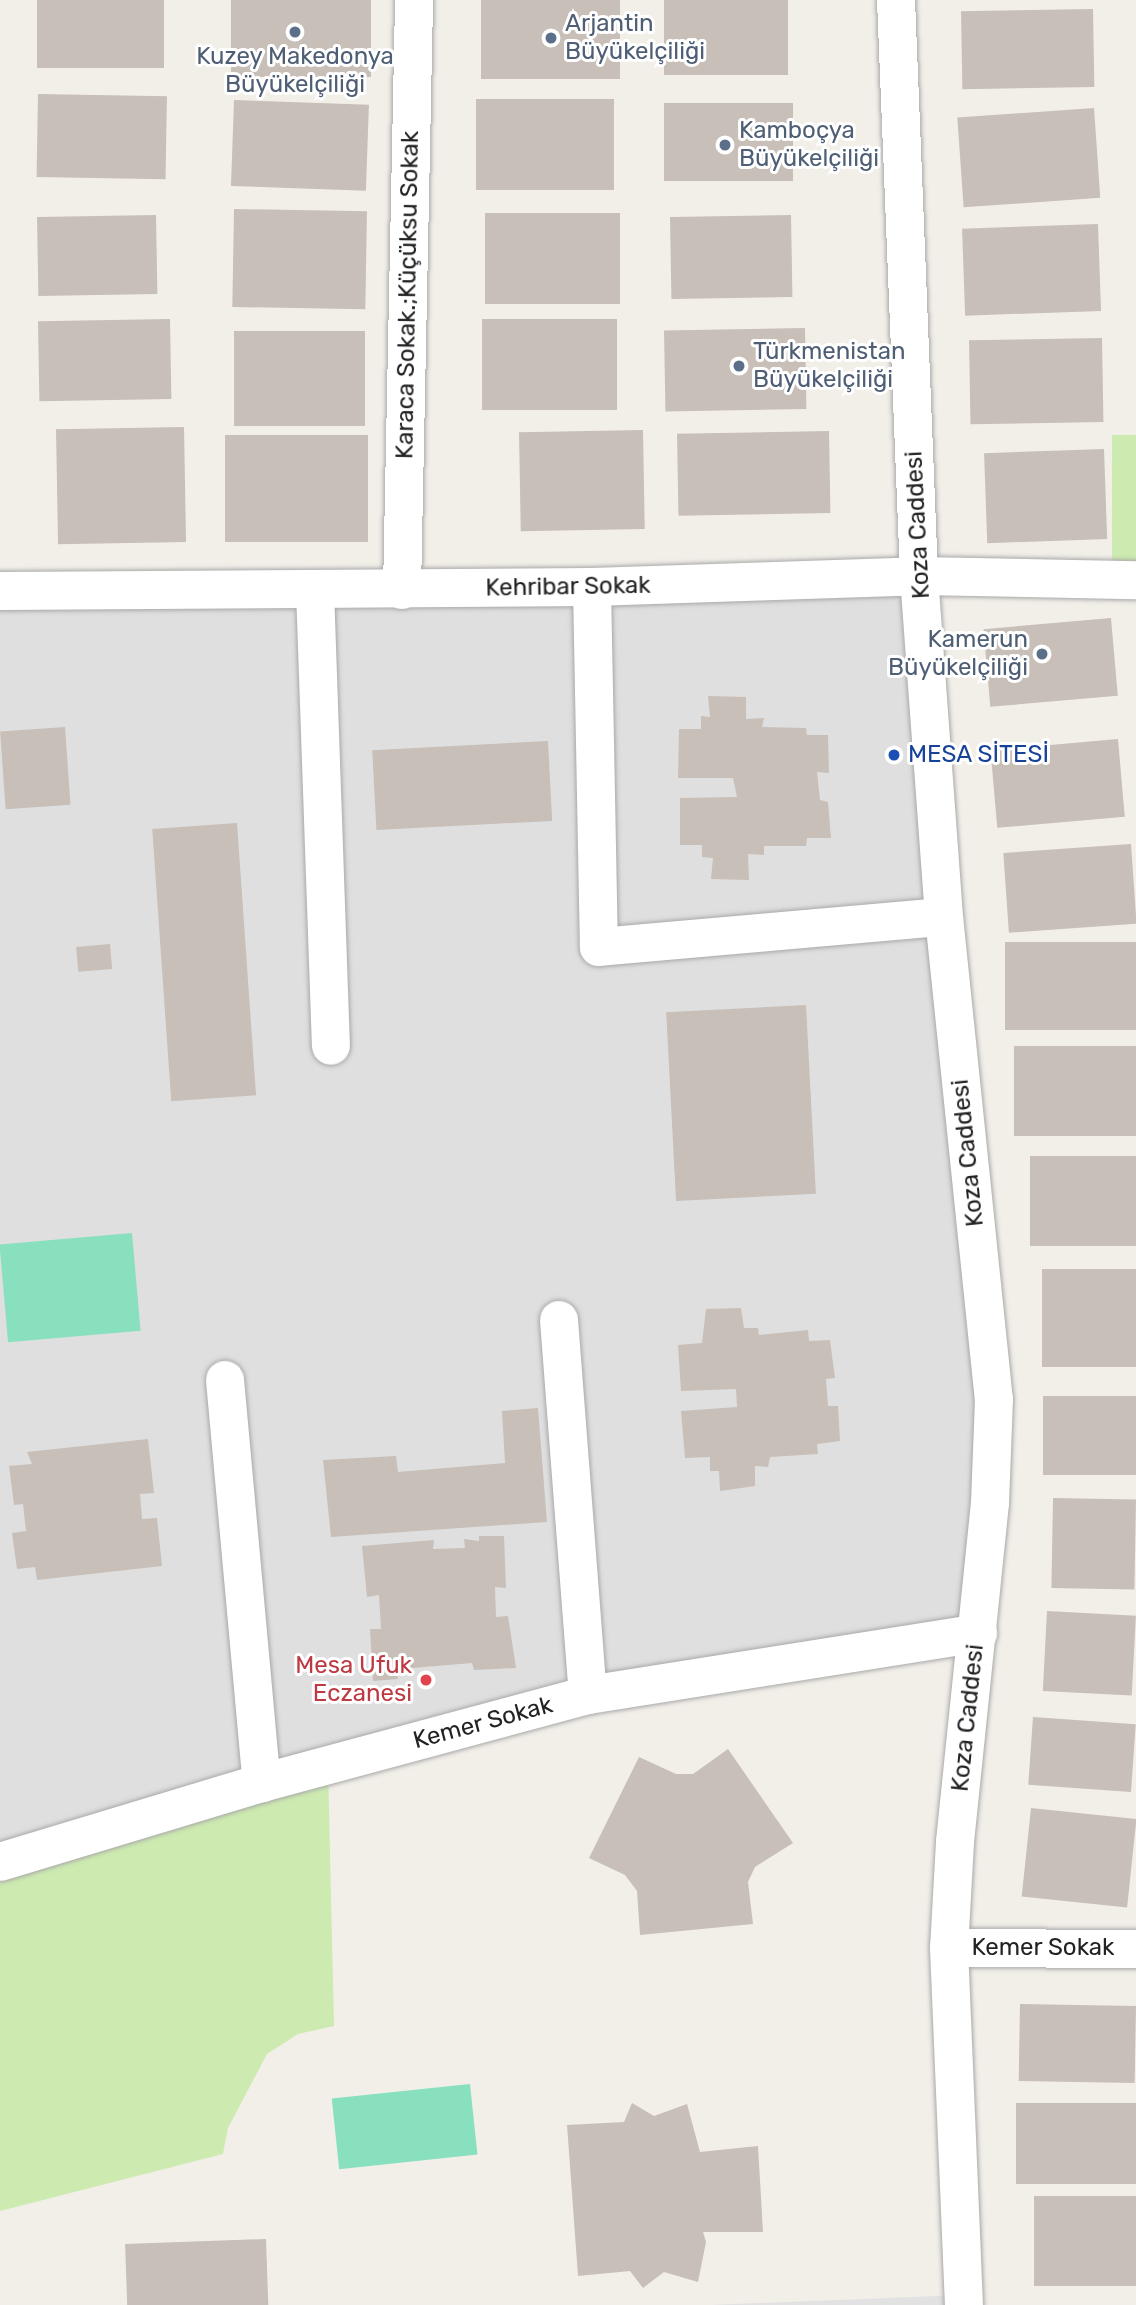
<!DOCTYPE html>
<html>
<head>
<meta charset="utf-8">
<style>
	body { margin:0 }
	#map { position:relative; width:1136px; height:2305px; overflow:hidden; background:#f2efe9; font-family:Rubik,sans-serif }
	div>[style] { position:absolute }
	.residential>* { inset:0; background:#e0dfdf }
	.grass>* { inset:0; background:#cdebb0; transform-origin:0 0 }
	.pitch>* { inset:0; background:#88e0be; transform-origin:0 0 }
	.parking>* { inset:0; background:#e2e2e2 }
	.building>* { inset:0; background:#c7bfb8; transform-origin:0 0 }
	.roads { filter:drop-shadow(0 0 2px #a9a9a9) drop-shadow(0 0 2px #a9a9a9) }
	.minor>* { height:38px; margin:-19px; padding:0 19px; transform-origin:19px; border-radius:19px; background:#fff }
	.dots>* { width:19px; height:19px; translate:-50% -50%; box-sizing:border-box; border:4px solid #fff; border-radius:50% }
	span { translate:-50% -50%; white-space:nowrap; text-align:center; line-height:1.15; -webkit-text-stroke:6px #fff; paint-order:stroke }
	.service-label { font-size:24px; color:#4e5e75 }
	.left { translate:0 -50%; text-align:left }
	.right { translate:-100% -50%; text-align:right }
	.street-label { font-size:24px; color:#222 }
	.transit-label { font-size:24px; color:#164399 }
	.health-label { font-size:24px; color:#be3a42 }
</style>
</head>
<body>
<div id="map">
	<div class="residential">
		<div style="clip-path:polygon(919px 576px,994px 1399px,978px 1633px,588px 1695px,0 1862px,0 591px)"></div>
	</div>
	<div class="grass">
		<div style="left:1136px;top:435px;width:145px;height:24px;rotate:90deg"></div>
		<div style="clip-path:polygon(328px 1765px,334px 2026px,298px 2034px,267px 2054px,228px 2128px,223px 2154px,0 2211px,0 1862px)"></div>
	</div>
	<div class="pitch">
		<div style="left:132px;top:1233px;width:98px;height:133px;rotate:85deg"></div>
		<div style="left:470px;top:2084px;width:71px;height:139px;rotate:84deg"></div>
	</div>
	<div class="parking">
		<div style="clip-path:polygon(963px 2295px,964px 2305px,710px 2305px)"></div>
	</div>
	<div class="building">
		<div style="left:37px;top:0;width:127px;height:68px"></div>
		<div style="left:231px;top:0;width:140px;height:77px"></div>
		<div style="left:481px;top:0;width:139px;height:79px"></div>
		<div style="left:664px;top:0;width:124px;height:75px"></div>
		<div style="left:1093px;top:9px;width:78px;height:132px;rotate:89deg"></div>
		<div style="left:38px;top:94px;width:129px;height:83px;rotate:1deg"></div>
		<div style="left:476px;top:99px;width:138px;height:91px"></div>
		<div style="left:234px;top:100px;width:135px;height:86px;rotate:2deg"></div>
		<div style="left:793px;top:103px;width:78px;height:129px;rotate:90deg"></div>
		<div style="left:1094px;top:108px;width:90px;height:137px;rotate:86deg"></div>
		<div style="left:234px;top:209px;width:133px;height:98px;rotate:1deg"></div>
		<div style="left:485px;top:213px;width:135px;height:91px"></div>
		<div style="left:156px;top:215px;width:79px;height:119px;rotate:89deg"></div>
		<div style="left:791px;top:215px;width:82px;height:121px;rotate:89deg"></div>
		<div style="left:1098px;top:224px;width:87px;height:136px;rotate:88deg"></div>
		<div style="left:170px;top:319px;width:80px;height:132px;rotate:89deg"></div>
		<div style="left:482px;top:319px;width:135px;height:91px"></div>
		<div style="left:805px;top:328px;width:81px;height:141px;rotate:89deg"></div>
		<div style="left:234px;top:331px;width:131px;height:95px"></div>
		<div style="left:1102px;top:338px;width:84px;height:133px;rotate:89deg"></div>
		<div style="left:184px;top:427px;width:115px;height:128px;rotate:89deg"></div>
		<div style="left:643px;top:430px;width:99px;height:124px;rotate:89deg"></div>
		<div style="left:829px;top:431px;width:82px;height:152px;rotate:89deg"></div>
		<div style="left:225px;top:435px;width:143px;height:107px"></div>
		<div style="left:1104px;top:449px;width:90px;height:120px;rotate:88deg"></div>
		<div style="left:1111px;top:618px;width:78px;height:128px;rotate:85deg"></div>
		<div style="clip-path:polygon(708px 696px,746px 697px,746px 719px,764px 718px,762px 727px,806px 728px,807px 735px,828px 735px,829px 773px,817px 772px,820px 800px,828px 802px,831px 838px,807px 838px,806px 846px,764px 846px,764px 855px,748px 854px,749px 880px,711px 879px,713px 858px,702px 857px,702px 845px,680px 845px,680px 798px,737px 797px,733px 778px,678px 778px,679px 729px,701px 729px,701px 716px,710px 717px)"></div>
		<div style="left:65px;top:727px;width:78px;height:65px;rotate:86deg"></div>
		<div style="left:1118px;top:739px;width:78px;height:128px;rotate:85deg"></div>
		<div style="left:548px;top:741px;width:80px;height:176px;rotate:87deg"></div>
		<div style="left:237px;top:823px;width:273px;height:85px;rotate:86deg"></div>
		<div style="left:1131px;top:844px;width:80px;height:128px;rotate:86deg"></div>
		<div style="left:1136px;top:942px;width:88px;height:131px;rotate:90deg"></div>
		<div style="left:110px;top:944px;width:25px;height:34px;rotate:85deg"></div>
		<div style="left:806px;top:1005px;width:189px;height:140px;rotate:87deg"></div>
		<div style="left:1136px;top:1046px;width:90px;height:122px;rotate:90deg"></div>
		<div style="left:1136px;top:1156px;width:90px;height:106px;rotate:90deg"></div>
		<div style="left:1136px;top:1269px;width:98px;height:94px;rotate:90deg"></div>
		<div style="clip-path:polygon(741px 1308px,744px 1328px,758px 1328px,759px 1335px,808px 1330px,809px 1341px,830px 1340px,835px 1378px,826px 1379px,828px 1406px,838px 1406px,840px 1441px,817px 1444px,818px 1454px,770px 1457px,768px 1467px,755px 1466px,755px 1486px,720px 1491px,719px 1471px,710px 1471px,710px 1457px,685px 1458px,681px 1411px,737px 1407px,736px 1389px,681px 1391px,678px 1345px,702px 1343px,706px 1309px)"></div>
		<div style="left:1136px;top:1396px;width:79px;height:93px;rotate:90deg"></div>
		<div style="clip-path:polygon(538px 1408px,547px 1522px,331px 1537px,323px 1460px,396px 1456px,398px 1472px,505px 1463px,502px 1411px)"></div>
		<div style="clip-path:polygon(148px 1439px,154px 1493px,140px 1494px,142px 1519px,157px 1518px,162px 1566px,37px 1580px,35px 1567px,17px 1569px,12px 1533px,26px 1531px,23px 1504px,14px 1505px,9px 1466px,32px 1464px,27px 1452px)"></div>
		<div style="left:1053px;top:1498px;width:83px;height:90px;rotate:1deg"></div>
		<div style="clip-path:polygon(479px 1536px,504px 1536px,506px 1588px,495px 1587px,496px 1617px,508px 1616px,516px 1668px,474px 1670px,472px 1663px,412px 1668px,412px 1672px,397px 1672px,398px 1679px,373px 1681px,370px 1629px,381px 1629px,379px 1595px,367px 1597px,362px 1546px,434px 1540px,433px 1549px,465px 1548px,464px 1539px,479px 1541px)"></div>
		<div style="left:1047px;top:1611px;width:89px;height:80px;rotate:3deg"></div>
		<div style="left:1033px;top:1717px;width:103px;height:68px;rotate:4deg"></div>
		<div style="clip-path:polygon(728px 1749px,793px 1843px,755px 1867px,748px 1882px,753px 1924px,640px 1935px,637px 1891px,625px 1875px,589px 1858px,639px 1757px,676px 1774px,693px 1774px)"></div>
		<div style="left:1031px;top:1808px;width:106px;height:89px;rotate:6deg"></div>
		<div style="left:1020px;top:2004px;width:116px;height:77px;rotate:1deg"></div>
		<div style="clip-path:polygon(632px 2103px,654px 2116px,687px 2104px,700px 2152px,758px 2146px,763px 2232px,703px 2232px,706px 2242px,698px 2282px,664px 2272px,643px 2288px,630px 2271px,578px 2276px,567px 2125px,624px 2122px)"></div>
		<div style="left:1136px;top:2103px;width:81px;height:120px;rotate:90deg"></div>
		<div style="left:1136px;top:2196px;width:90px;height:102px;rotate:90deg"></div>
		<div style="left:266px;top:2239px;width:66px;height:141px;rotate:88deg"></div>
	</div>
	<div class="roads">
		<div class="minor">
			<div style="left:896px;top:0;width:576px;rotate:87.71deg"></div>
			<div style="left:919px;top:576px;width:342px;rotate:85.8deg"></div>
			<div style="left:944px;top:917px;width:485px;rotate:84.1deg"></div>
			<div style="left:994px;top:1399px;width:104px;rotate:92.2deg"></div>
			<div style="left:990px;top:1503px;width:341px;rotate:95.9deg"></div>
			<div style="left:955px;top:1842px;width:106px;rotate:93.2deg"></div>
			<div style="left:949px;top:1948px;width:357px;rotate:87.6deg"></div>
			<div style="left:592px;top:587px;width:360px;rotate:88.9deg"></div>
			<div style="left:599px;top:947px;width:346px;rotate:-5deg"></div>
			<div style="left:315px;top:590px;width:456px;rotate:88deg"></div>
			<div style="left:402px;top:590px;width:590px;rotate:-88.83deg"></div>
			<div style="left:0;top:591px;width:592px;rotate:-0.39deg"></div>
			<div style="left:592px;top:587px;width:327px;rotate:-1.9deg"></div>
			<div style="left:919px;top:576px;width:217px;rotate:1.1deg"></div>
			<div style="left:559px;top:1320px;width:376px;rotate:85.6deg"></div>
			<div style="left:225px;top:1380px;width:405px;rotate:84.8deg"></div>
			<div style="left:0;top:1862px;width:274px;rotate:-16.8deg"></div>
			<div style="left:262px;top:1783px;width:338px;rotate:-15.1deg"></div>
			<div style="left:588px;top:1695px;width:395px;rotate:-9deg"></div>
			<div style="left:949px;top:1948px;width:187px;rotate:0.3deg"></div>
		</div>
	</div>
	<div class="dots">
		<div style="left:295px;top:32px;background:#5c6f8a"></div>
		<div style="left:551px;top:38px;background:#5c6f8a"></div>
		<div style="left:725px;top:145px;background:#5c6f8a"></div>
		<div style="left:739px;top:366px;background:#5c6f8a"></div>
		<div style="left:1042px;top:654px;background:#5c6f8a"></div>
		<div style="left:894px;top:755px;background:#1a4fb4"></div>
		<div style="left:426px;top:1680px;background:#e0444e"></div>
	</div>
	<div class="service-label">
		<span class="left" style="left:565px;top:38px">Arjantin<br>Büyükelçiliği</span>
		<span style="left:295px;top:71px">Kuzey Makedonya<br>Büyükelçiliği</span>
		<span class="left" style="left:739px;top:145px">Kamboçya<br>Büyükelçiliği</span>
		<span class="left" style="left:753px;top:366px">Türkmenistan<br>Büyükelçiliği</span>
		<span class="right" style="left:1028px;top:654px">Kamerun<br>Büyükelçiliği</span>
	</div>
	<div class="street-label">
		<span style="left:408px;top:295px;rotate:-89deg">Karaca Sokak.;Küçüksu Sokak</span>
		<span style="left:918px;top:525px;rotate:-93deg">Koza Caddesi</span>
		<span style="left:568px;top:587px;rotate:-1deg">Kehribar Sokak</span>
		<span style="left:968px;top:1153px;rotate:-96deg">Koza Caddesi</span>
		<span style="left:968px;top:1718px;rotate:-84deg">Koza Caddesi</span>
		<span style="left:483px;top:1723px;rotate:-15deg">Kemer Sokak</span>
		<span style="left:1043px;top:1948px">Kemer Sokak</span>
	</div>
	<div class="transit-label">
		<span class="left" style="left:908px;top:755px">MESA SİTESİ</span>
	</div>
	<div class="health-label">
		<span class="right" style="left:412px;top:1680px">Mesa Ufuk<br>Eczanesi</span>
	</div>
</div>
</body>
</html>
